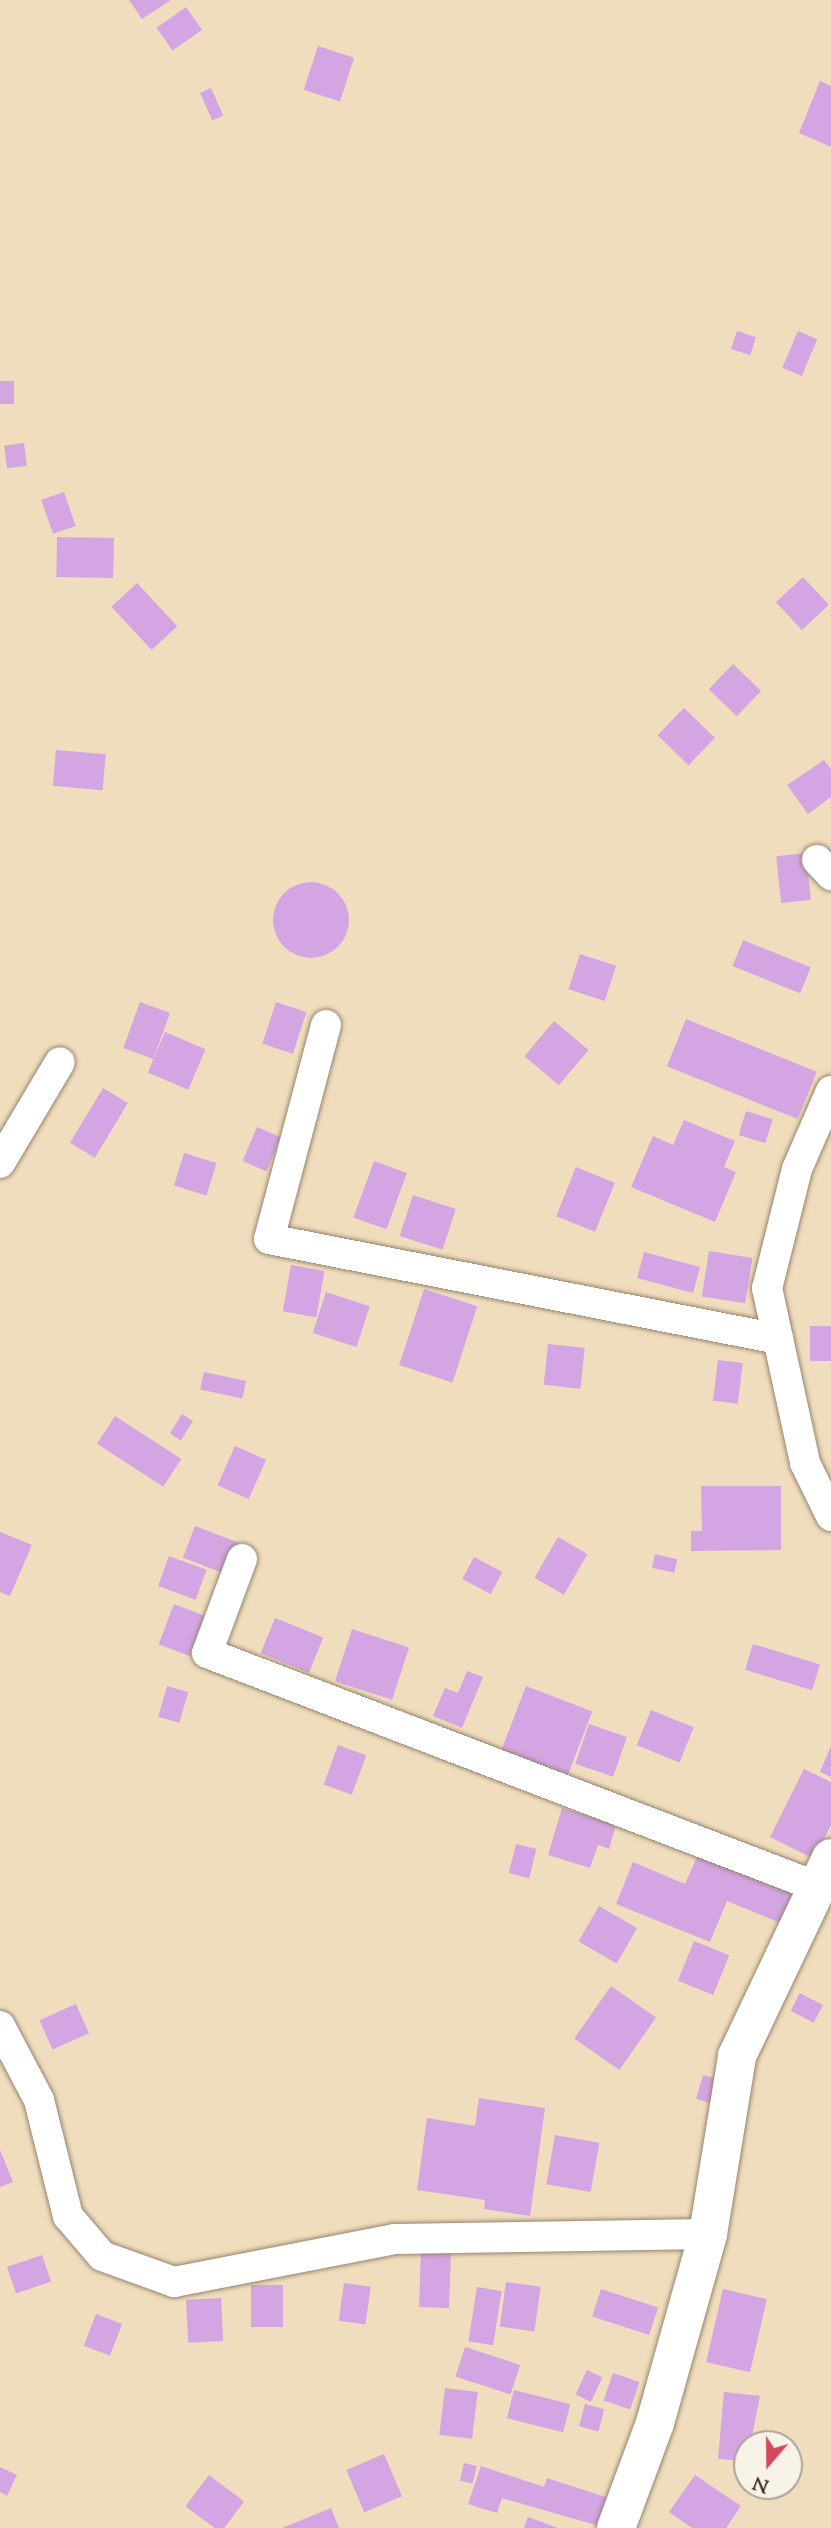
<!DOCTYPE html>
<html>
<head>
<meta charset="utf-8">
<style>
	body { margin:0 }
	#map { position:relative; width:831px; height:2528px; overflow:hidden; background:#f0ddbd; font-family:"Sorts Mill Goudy",serif }
	div>[style] { position:absolute }
	.building>* { inset:0; background:#d3a5e3; transform-origin:0 0 }
	.round { border-radius:50% }
	.roads { filter:drop-shadow(0 0 2px #96846e) drop-shadow(0 0 2px #96846e) }
	.street>* { height:30px; margin:-15px; padding:0 15px; transform-origin:15px; border-radius:15px; background:#fff }
	.secondary>* { height:38px; margin:-19px; padding:0 19px; transform-origin:19px; border-radius:19px; background:#fff }
	span { translate:-50% -50%; white-space:nowrap; text-align:center; line-height:1.15; -webkit-text-stroke:5px #f7f3e8; paint-order:stroke }
	.north { position:absolute; left:733px; top:2430px; width:70px; height:70px; box-sizing:border-box; background:#f7f3e8; border:2px solid #aca397; border-radius:50%; rotate:200deg; font-size:19px; font-weight:700; line-height:28px; text-align:center; color:#3b2a1e }
	.north::after { content:''; display:block; margin:auto; width:24px; height:32px; background:#d1495b; clip-path:polygon(50% 0,100% 100%,50% 72%,0 100%) }
</style>
</head>
<body>
<div id="map">
	<div class="building">
		<div style="clip-path:polygon(129px 0,171px 0,142px 19px)"></div>
		<div style="left:186px;top:7px;width:28px;height:36px;rotate:55deg"></div>
		<div style="left:318px;top:46px;width:38px;height:46px;rotate:18deg"></div>
		<div style="clip-path:polygon(820px 81px,831px 86px,831px 147px,799px 133px)"></div>
		<div style="left:211px;top:88px;width:30px;height:12px;rotate:66deg"></div>
		<div style="left:737px;top:331px;width:20px;height:19px;rotate:18deg"></div>
		<div style="left:798px;top:331px;width:21px;height:40px;rotate:23deg"></div>
		<div style="left:0;top:381px;width:14px;height:23px"></div>
		<div style="left:24px;top:443px;width:23px;height:20px;rotate:83deg"></div>
		<div style="left:64px;top:492px;width:36px;height:24px;rotate:71deg"></div>
		<div style="left:57px;top:537px;width:57px;height:40px;rotate:1deg"></div>
		<div style="left:803px;top:577px;width:38px;height:37px;rotate:47deg"></div>
		<div style="left:137px;top:583px;width:59px;height:35px;rotate:47deg"></div>
		<div style="left:733px;top:664px;width:39px;height:35px;rotate:44deg"></div>
		<div style="left:684px;top:708px;width:43px;height:38px;rotate:44deg"></div>
		<div style="left:56px;top:750px;width:50px;height:36px;rotate:5deg"></div>
		<div style="clip-path:polygon(824px 760px,831px 769px,831px 797px,808px 814px,787px 785px)"></div>
		<div style="left:806px;top:853px;width:47px;height:30px;rotate:84deg"></div>
		<div class="round" style="left:273px;top:882px;width:76px;height:76px"></div>
		<div style="left:743px;top:940px;width:73px;height:28px;rotate:22deg"></div>
		<div style="left:580px;top:954px;width:38px;height:37px;rotate:18deg"></div>
		<div style="left:140px;top:1002px;width:32px;height:49px;rotate:20deg"></div>
		<div style="left:276px;top:1002px;width:32px;height:44px;rotate:18deg"></div>
		<div style="left:686px;top:1019px;width:141px;height:51px;rotate:22deg"></div>
		<div style="left:554px;top:1021px;width:45px;height:46px;rotate:40deg"></div>
		<div style="left:165px;top:1032px;width:44px;height:44px;rotate:23deg"></div>
		<div style="left:103px;top:1088px;width:29px;height:64px;rotate:31deg"></div>
		<div style="left:746px;top:1111px;width:28px;height:25px;rotate:17deg"></div>
		<div style="clip-path:polygon(684px 1120px,735px 1141px,724px 1167px,736px 1172px,715px 1222px,631px 1187px,653px 1136px,673px 1145px)"></div>
		<div style="left:257px;top:1127px;width:26px;height:37px;rotate:23deg"></div>
		<div style="left:184px;top:1153px;width:34px;height:34px;rotate:17deg"></div>
		<div style="left:374px;top:1161px;width:35px;height:60px;rotate:20deg"></div>
		<div style="left:576px;top:1167px;width:42px;height:53px;rotate:22deg"></div>
		<div style="left:413px;top:1195px;width:45px;height:43px;rotate:18deg"></div>
		<div style="left:709px;top:1251px;width:44px;height:46px;rotate:9deg"></div>
		<div style="left:644px;top:1252px;width:58px;height:27px;rotate:15deg"></div>
		<div style="left:291px;top:1265px;width:34px;height:47px;rotate:10deg"></div>
		<div style="left:424px;top:1289px;width:56px;height:80px;rotate:18deg"></div>
		<div style="left:326px;top:1292px;width:46px;height:43px;rotate:18deg"></div>
		<div style="left:810px;top:1326px;width:21px;height:35px"></div>
		<div style="left:548px;top:1344px;width:37px;height:41px;rotate:6deg"></div>
		<div style="left:718px;top:1360px;width:25px;height:41px;rotate:7deg"></div>
		<div style="left:204px;top:1372px;width:43px;height:18px;rotate:12deg"></div>
		<div style="left:182px;top:1414px;width:13px;height:23px;rotate:32deg"></div>
		<div style="left:115px;top:1416px;width:79px;height:33px;rotate:33deg"></div>
		<div style="left:235px;top:1446px;width:34px;height:43px;rotate:24deg"></div>
		<div style="clip-path:polygon(701px 1486px,781px 1486px,781px 1550px,691px 1551px,691px 1531px,702px 1531px)"></div>
		<div style="left:195px;top:1526px;width:47px;height:34px;rotate:21deg"></div>
		<div style="clip-path:polygon(0 1532px,32px 1545px,10px 1596px,0 1592px)"></div>
		<div style="left:558px;top:1537px;width:34px;height:47px;rotate:30deg"></div>
		<div style="left:655px;top:1554px;width:23px;height:14px;rotate:13deg"></div>
		<div style="left:169px;top:1556px;width:40px;height:32px;rotate:20deg"></div>
		<div style="left:474px;top:1557px;width:32px;height:25px;rotate:28deg"></div>
		<div style="left:174px;top:1604px;width:34px;height:43px;rotate:21deg"></div>
		<div style="left:275px;top:1618px;width:52px;height:38px;rotate:22deg"></div>
		<div style="left:352px;top:1629px;width:60px;height:55px;rotate:18deg"></div>
		<div style="left:753px;top:1644px;width:70px;height:27px;rotate:17deg"></div>
		<div style="clip-path:polygon(467px 1671px,483px 1677px,462px 1728px,433px 1716px,445px 1688px,458px 1693px)"></div>
		<div style="left:167px;top:1686px;width:22px;height:32px;rotate:16deg"></div>
		<div style="left:526px;top:1686px;width:71px;height:74px;rotate:21deg"></div>
		<div style="left:651px;top:1710px;width:46px;height:38px;rotate:22deg"></div>
		<div style="left:589px;top:1724px;width:40px;height:42px;rotate:19deg"></div>
		<div style="left:338px;top:1745px;width:30px;height:42px;rotate:20deg"></div>
		<div style="clip-path:polygon(831px 1746px,831px 1777px,820px 1772px)"></div>
		<div style="clip-path:polygon(804px 1769px,831px 1782px,831px 1825px,814px 1859px,770px 1837px)"></div>
		<div style="clip-path:polygon(562px 1808px,616px 1825px,609px 1849px,598px 1845px,590px 1868px,548px 1855px)"></div>
		<div style="left:516px;top:1844px;width:21px;height:30px;rotate:14deg"></div>
		<div style="clip-path:polygon(697px 1857px,797px 1890px,783px 1924px,727px 1901px,710px 1942px,616px 1904px,633px 1862px,685px 1884px)"></div>
		<div style="left:599px;top:1906px;width:44px;height:41px;rotate:30deg"></div>
		<div style="left:694px;top:1941px;width:38px;height:43px;rotate:22deg"></div>
		<div style="left:611px;top:1986px;width:55px;height:64px;rotate:35deg"></div>
		<div style="left:800px;top:1993px;width:26px;height:20px;rotate:28deg"></div>
		<div style="left:76px;top:2004px;width:32px;height:40px;rotate:66deg"></div>
		<div style="left:703px;top:2075px;width:19px;height:25px;rotate:16deg"></div>
		<div style="clip-path:polygon(479px 2098px,545px 2108px,530px 2216px,484px 2209px,485px 2200px,417px 2190px,427px 2118px,475px 2126px)"></div>
		<div style="left:555px;top:2135px;width:45px;height:50px;rotate:10deg"></div>
		<div style="clip-path:polygon(0 2150px,13px 2182px,0 2187px)"></div>
		<div style="left:421px;top:2250px;width:30px;height:57px;rotate:2deg"></div>
		<div style="left:42px;top:2255px;width:28px;height:37px;rotate:71deg"></div>
		<div style="left:506px;top:2282px;width:35px;height:45px;rotate:8deg"></div>
		<div style="left:344px;top:2283px;width:27px;height:38px;rotate:8deg"></div>
		<div style="left:251px;top:2285px;width:32px;height:42px"></div>
		<div style="left:477px;top:2287px;width:25px;height:55px;rotate:9deg"></div>
		<div style="left:601px;top:2289px;width:60px;height:29px;rotate:18deg"></div>
		<div style="left:723px;top:2289px;width:45px;height:75px;rotate:13deg"></div>
		<div style="left:221px;top:2298px;width:43px;height:35px;rotate:87deg"></div>
		<div style="left:96px;top:2314px;width:28px;height:34px;rotate:21deg"></div>
		<div style="left:465px;top:2347px;width:58px;height:31px;rotate:18deg"></div>
		<div style="left:587px;top:2370px;width:17px;height:27px;rotate:25deg"></div>
		<div style="left:613px;top:2373px;width:28px;height:29px;rotate:19deg"></div>
		<div style="left:445px;top:2388px;width:33px;height:47px;rotate:7deg"></div>
		<div style="left:514px;top:2390px;width:58px;height:29px;rotate:14deg"></div>
		<div style="clip-path:polygon(724px 2392px,760px 2396px,747px 2461px,718px 2459px)"></div>
		<div style="left:585px;top:2404px;width:20px;height:23px;rotate:15deg"></div>
		<div style="left:384px;top:2454px;width:46px;height:41px;rotate:67deg"></div>
		<div style="left:464px;top:2463px;width:13px;height:18px;rotate:13deg"></div>
		<div style="clip-path:polygon(481px 2466px,544px 2487px,547px 2478px,615px 2500px,606px 2528px,502px 2498px,497px 2513px,468px 2504px)"></div>
		<div style="clip-path:polygon(0 2467px,17px 2475px,7px 2496px,0 2492px)"></div>
		<div style="left:209px;top:2475px;width:44px;height:39px;rotate:37deg"></div>
		<div style="clip-path:polygon(695px 2475px,741px 2506px,726px 2528px,692px 2528px,669px 2512px)"></div>
		<div style="clip-path:polygon(331px 2508px,339px 2528px,282px 2528px)"></div>
		<div style="clip-path:polygon(528px 2517px,558px 2528px,524px 2528px)"></div>
	</div>
	<div class="roads">
		<div class="street">
			<div style="left:817px;top:860px;width:21px;rotate:47deg"></div>
			<div style="left:326px;top:1025px;width:221px;rotate:104.9deg"></div>
			<div style="left:269px;top:1239px;width:519px;rotate:11.11deg"></div>
			<div style="left:831px;top:1091px;width:85px;rotate:113.6deg"></div>
			<div style="left:797px;top:1169px;width:123px;rotate:104.1deg"></div>
			<div style="left:767px;top:1288px;width:179px;rotate:77.7deg"></div>
			<div style="left:805px;top:1463px;width:59px;rotate:63.9deg"></div>
			<div style="left:0;top:1163px;width:117px;rotate:-59.3deg"></div>
			<div style="left:242px;top:1559px;width:100px;rotate:110.4deg"></div>
			<div style="left:207px;top:1653px;width:654px;rotate:20.96deg"></div>
			<div style="left:0;top:2026px;width:84px;rotate:62.2deg"></div>
			<div style="left:39px;top:2100px;width:120px;rotate:76deg"></div>
			<div style="left:68px;top:2216px;width:52px;rotate:49.6deg"></div>
			<div style="left:102px;top:2256px;width:77px;rotate:19.9deg"></div>
			<div style="left:174px;top:2282px;width:225px;rotate:-11deg"></div>
			<div style="left:395px;top:2239px;width:313px;rotate:-0.9deg"></div>
		</div>
		<div class="secondary">
			<div style="left:616px;top:2528px;width:112px;rotate:-69.6deg"></div>
			<div style="left:655px;top:2423px;width:196px;rotate:-74.3deg"></div>
			<div style="left:708px;top:2234px;width:180px;rotate:-80.7deg"></div>
			<div style="left:737px;top:2056px;width:219px;rotate:-64.6deg"></div>
		</div>
	</div>
	<div class="north">N</div>
</div>
</body>
</html>
